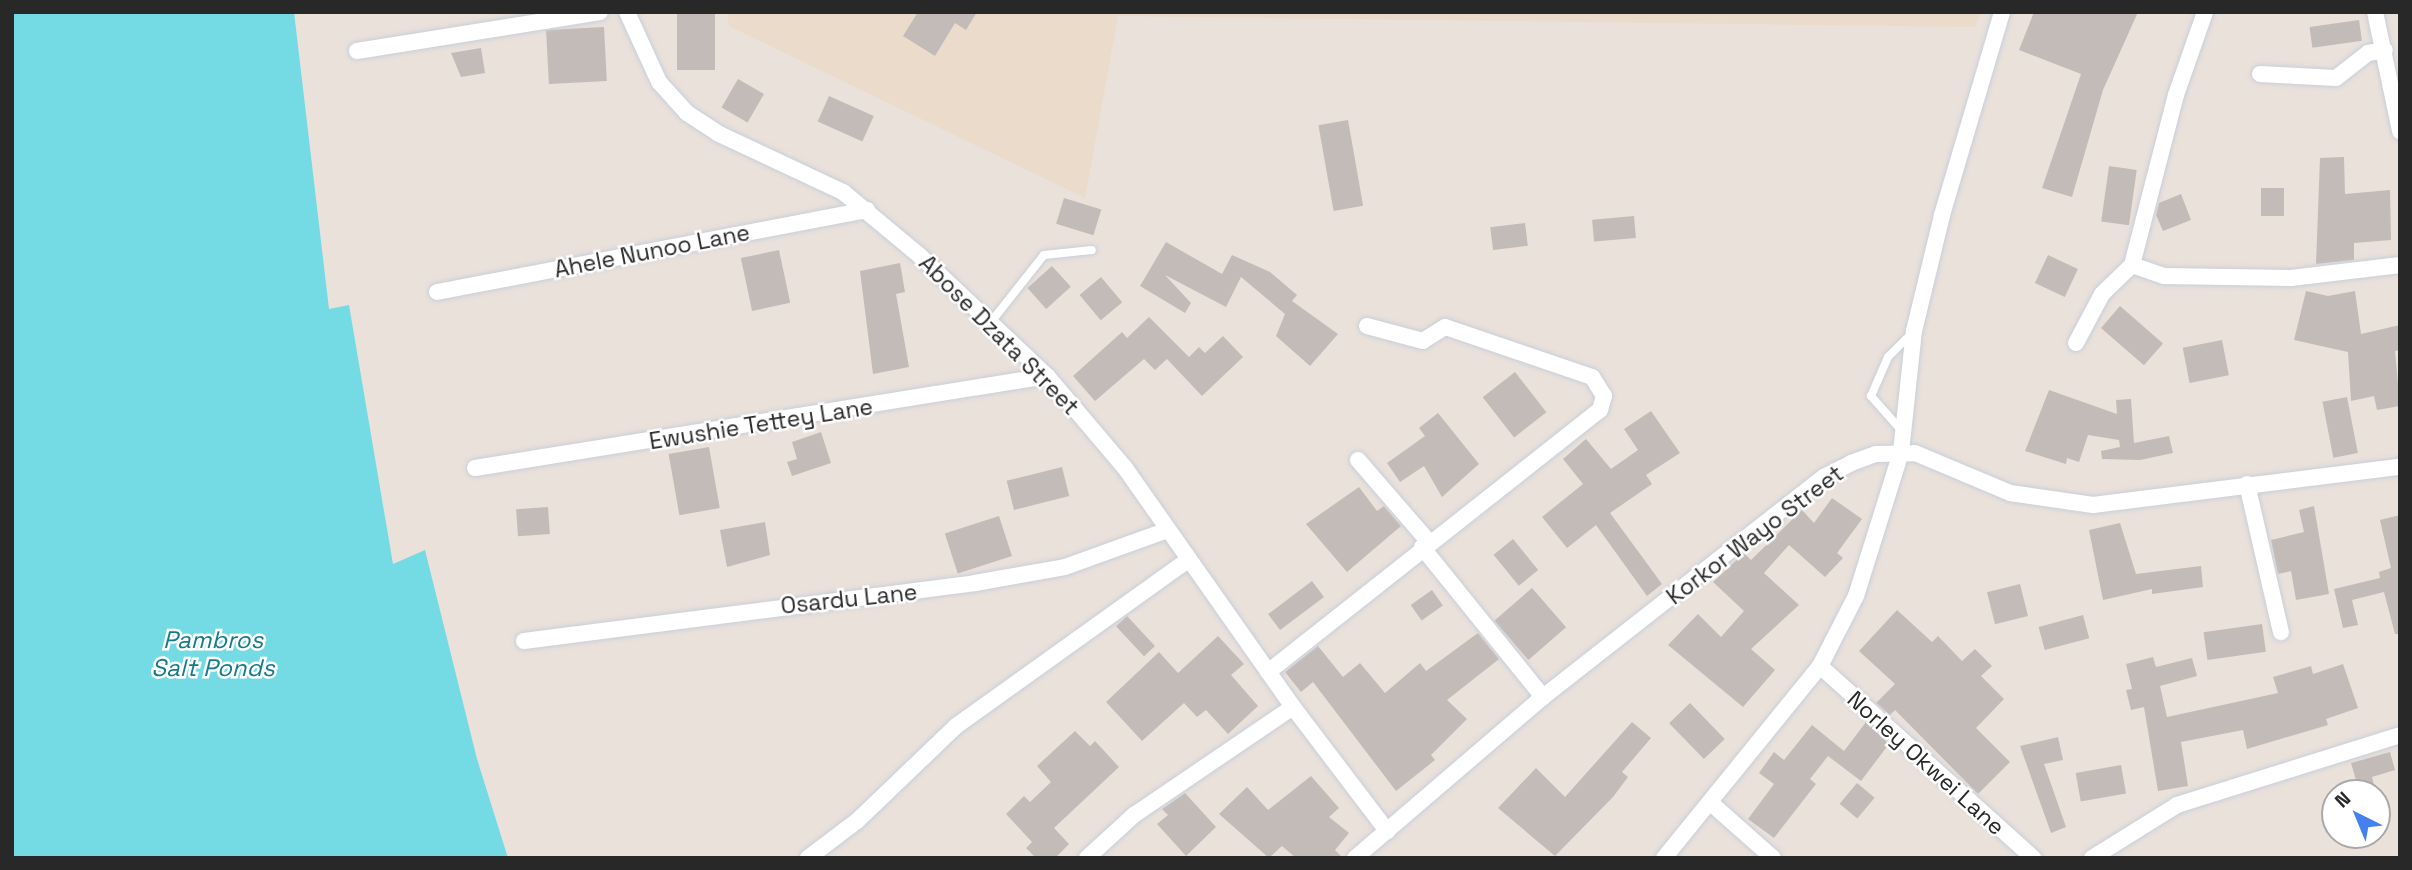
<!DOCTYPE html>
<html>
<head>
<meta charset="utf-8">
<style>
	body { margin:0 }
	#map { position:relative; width:2412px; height:870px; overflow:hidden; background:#eae1db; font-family:"Space Grotesk",sans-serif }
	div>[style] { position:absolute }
	.education>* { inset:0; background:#ebdbcb }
	.water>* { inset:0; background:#74dbe5 }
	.building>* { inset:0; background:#c2bbb8; transform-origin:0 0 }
	.roads { filter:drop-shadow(0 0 2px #c9cfd9) drop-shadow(0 0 2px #c9cfd9) }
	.service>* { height:8px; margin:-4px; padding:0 4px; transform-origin:4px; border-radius:4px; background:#fff }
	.minor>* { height:16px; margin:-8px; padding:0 8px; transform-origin:8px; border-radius:8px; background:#fff }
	span { translate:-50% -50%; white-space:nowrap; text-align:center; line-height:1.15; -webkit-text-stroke:5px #fff; paint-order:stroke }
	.street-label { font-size:23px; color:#282828 }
	.water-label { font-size:24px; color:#167a8e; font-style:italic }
	.frame { position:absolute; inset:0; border:14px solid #282828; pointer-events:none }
	.north { position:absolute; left:2321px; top:779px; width:70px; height:70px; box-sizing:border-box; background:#fff; border:2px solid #a9a9a9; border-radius:50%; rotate:317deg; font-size:19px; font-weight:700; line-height:28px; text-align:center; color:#282828 }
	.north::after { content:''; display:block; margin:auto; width:24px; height:32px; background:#4581ed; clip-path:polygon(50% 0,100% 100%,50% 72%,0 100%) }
</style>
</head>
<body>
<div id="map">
	<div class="education">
		<div style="clip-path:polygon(727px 12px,1981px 12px,1975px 27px,1118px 16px,1085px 198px,729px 26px)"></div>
	</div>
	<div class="water">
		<div style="clip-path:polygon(12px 12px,294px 12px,329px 309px,349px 305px,393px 564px,425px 550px,477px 759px,508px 858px,12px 858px)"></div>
	</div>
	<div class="building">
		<div style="left:677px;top:12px;width:38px;height:58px"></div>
		<div style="clip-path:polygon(918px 12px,977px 12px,966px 30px,955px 23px,935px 56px,903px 36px)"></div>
		<div style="clip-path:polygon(2034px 12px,2138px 12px,2103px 90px,2072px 197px,2042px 188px,2081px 74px,2019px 50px)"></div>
		<div style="left:2359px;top:20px;width:21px;height:50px;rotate:82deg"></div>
		<div style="left:604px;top:27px;width:54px;height:58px;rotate:87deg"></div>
		<div style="clip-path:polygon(481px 48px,485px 73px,461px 77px,451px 53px)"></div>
		<div style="left:738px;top:79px;width:30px;height:33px;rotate:30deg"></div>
		<div style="left:829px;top:96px;width:49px;height:28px;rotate:24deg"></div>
		<div style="left:1348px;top:120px;width:87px;height:30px;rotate:80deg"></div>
		<div style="clip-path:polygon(2344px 157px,2345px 194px,2390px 190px,2391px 240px,2354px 243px,2354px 260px,2316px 264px,2320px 158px)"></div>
		<div style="left:2109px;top:166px;width:28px;height:56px;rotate:8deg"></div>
		<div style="left:2261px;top:188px;width:23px;height:28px"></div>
		<div style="clip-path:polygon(2181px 194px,2191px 220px,2163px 231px,2156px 215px,2159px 203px)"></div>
		<div style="left:1064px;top:198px;width:39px;height:27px;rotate:17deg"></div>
		<div style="left:1634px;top:216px;width:22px;height:42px;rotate:85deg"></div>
		<div style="left:1525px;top:223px;width:23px;height:35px;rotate:83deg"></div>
		<div style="clip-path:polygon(1166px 242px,1222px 274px,1232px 255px,1270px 272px,1297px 295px,1292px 301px,1338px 334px,1310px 366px,1276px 336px,1285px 314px,1241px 277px,1226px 307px,1165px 275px,1191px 303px,1185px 313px,1140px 286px)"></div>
		<div style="left:779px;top:250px;width:54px;height:39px;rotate:78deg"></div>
		<div style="left:2048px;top:255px;width:33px;height:31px;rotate:25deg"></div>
		<div style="clip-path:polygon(900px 263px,905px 292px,896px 294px,909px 367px,873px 374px,860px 271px)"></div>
		<div style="left:1052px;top:266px;width:28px;height:33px;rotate:48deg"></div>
		<div style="left:1101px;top:277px;width:33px;height:28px;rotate:50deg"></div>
		<div style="clip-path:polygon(2306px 291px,2328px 296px,2355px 291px,2361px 334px,2400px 325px,2400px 350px,2395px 351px,2400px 406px,2377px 410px,2374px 396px,2351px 401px,2348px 352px,2294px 340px)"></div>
		<div style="left:2120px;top:306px;width:57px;height:29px;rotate:41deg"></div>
		<div style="clip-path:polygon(1149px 317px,1189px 357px,1199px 347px,1205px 353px,1223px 336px,1243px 357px,1202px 396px,1167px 359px,1155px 370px,1144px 359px,1095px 401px,1073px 376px,1122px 332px,1127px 338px)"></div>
		<div style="left:2222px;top:340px;width:36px;height:40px;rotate:79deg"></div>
		<div style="left:1515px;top:372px;width:51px;height:41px;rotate:52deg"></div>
		<div style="clip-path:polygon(2049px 390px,2117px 414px,2116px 400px,2131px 399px,2134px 443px,2169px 436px,2173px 453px,2140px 460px,2102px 459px,2101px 451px,2120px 447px,2119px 440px,2088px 435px,2079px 462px,2067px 458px,2066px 464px,2025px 451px)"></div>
		<div style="left:2347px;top:397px;width:57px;height:25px;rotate:79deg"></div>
		<div style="clip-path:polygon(1651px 411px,1680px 453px,1646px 475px,1652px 484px,1610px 513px,1662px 584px,1647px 596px,1596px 525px,1567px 548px,1542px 517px,1583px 484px,1563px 459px,1586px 439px,1611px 469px,1638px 450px,1624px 429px)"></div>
		<div style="clip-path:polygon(1438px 413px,1479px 464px,1442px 497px,1424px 466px,1400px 482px,1387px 463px,1425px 436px,1419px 428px)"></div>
		<div style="clip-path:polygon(821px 432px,831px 463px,792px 476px,787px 462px,797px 459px,792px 442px)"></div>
		<div style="left:709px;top:447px;width:62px;height:41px;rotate:80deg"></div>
		<div style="left:1062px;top:467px;width:30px;height:57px;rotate:76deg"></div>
		<div style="clip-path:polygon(1359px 487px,1377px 511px,1384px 506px,1401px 526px,1347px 572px,1306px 524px)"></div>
		<div style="clip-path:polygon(1832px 498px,1862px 519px,1837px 553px,1843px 558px,1825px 577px,1789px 545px,1764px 573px,1799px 605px,1751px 649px,1775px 670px,1743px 707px,1668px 645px,1698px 614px,1721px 637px,1744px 611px,1713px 582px,1744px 553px,1751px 560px,1802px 510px,1814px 523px)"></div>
		<div style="clip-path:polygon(2314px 506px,2329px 594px,2296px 600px,2291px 571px,2278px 574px,2271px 540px,2304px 532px,2299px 510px)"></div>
		<div style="left:548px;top:507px;width:27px;height:32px;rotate:86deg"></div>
		<div style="clip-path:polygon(2400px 515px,2400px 634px,2395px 634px,2384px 592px,2352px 600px,2358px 625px,2343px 628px,2334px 589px,2380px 578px,2379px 572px,2391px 568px,2380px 520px)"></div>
		<div style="left:999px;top:516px;width:42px;height:57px;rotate:72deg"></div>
		<div style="clip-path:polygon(765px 522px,770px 555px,727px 567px,720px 530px)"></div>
		<div style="clip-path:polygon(2120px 523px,2136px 574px,2201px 566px,2203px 587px,2152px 594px,2152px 589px,2103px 600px,2089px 530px)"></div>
		<div style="left:1513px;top:539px;width:40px;height:25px;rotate:51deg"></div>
		<div style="left:1312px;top:581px;width:20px;height:55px;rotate:53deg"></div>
		<div style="left:2020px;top:584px;width:33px;height:34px;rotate:76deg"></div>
		<div style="left:1532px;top:588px;width:52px;height:50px;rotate:49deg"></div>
		<div style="left:1432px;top:590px;width:19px;height:26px;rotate:55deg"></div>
		<div style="clip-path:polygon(1897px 610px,1932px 642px,1938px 636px,1962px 661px,1975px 649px,1992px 666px,1981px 676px,2004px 699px,1976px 728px,2010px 762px,1978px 794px,1895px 710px,1890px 715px,1876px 703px,1895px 684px,1859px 651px)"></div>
		<div style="left:2083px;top:615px;width:24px;height:46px;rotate:75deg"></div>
		<div style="left:1127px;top:616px;width:41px;height:15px;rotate:47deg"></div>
		<div style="left:2262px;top:624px;width:28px;height:59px;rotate:82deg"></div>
		<div style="clip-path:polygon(1478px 633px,1499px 659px,1447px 700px,1467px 719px,1431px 755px,1435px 760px,1396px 791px,1313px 682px,1301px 692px,1285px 672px,1318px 646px,1343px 677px,1360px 663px,1385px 693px,1420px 663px,1426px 671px)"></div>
		<div style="clip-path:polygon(1218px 636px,1244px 664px,1231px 675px,1258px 706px,1228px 734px,1206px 710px,1197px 717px,1184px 703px,1142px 741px,1106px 702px,1159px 652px,1178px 673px)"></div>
		<div style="clip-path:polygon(2153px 657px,2156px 667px,2192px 658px,2197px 676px,2160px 686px,2167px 717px,2278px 693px,2273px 677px,2311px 666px,2313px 674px,2343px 664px,2358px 708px,2326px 719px,2328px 725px,2247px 749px,2243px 730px,2181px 742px,2188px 786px,2158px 791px,2144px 707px,2131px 710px,2126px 690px,2132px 689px,2126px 664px)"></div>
		<div style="left:1690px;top:703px;width:50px;height:29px;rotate:46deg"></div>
		<div style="clip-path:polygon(1632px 722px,1651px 738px,1622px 772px,1628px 777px,1613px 797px,1555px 856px,1498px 808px,1536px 768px,1565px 797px)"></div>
		<div style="clip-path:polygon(1866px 722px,1889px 744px,1861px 781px,1828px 756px,1810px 779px,1816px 784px,1774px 838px,1748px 819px,1774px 784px,1759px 773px,1774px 752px,1784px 760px,1812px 725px,1844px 751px)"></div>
		<div style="clip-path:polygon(1075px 731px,1090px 746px,1095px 741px,1119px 767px,1054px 828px,1069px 844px,1055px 858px,1036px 858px,1026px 848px,1032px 842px,1006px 814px,1024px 796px,1030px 802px,1051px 782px,1037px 766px)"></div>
		<div style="clip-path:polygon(2058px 737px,2063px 760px,2044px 764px,2066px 827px,2051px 833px,2020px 746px)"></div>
		<div style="clip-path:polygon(2390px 752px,2395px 770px,2372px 777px,2374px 785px,2359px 790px,2351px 763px)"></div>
		<div style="left:2121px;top:765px;width:29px;height:46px;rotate:80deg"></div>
		<div style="clip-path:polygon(1311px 776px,1339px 808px,1329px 817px,1349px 833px,1335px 850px,1343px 858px,1296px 858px,1282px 846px,1269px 858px,1219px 814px,1247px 787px,1268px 810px)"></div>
		<div style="left:1857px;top:783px;width:23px;height:27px;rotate:40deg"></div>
		<div style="clip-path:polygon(1185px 793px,1216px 827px,1186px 856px,1157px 824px,1168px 815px,1162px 809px)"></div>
	</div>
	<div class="roads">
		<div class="service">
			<div style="left:991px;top:322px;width:85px;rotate:-51.7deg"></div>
			<div style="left:1044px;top:255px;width:48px;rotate:-5.9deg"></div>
			<div style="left:1902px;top:431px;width:47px;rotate:-131.5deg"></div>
			<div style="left:1871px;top:396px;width:43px;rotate:-66.4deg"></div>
			<div style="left:1888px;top:357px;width:34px;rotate:-45deg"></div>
		</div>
		<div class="minor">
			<div style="left:627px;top:12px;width:77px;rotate:65.4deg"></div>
			<div style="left:659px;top:82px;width:42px;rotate:47.9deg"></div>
			<div style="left:687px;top:113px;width:38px;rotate:33deg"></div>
			<div style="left:719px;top:134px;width:137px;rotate:25.1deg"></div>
			<div style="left:843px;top:192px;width:100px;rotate:39.7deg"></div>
			<div style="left:920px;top:256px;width:175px;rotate:43.4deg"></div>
			<div style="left:1047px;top:376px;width:121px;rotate:49.7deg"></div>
			<div style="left:1125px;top:468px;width:292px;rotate:54.9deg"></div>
			<div style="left:1293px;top:707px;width:156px;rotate:52.8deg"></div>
			<div style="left:2375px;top:12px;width:122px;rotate:78.1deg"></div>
			<div style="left:357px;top:51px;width:246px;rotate:-9.1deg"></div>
			<div style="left:2260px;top:74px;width:76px;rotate:3deg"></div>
			<div style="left:2336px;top:78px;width:41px;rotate:-38deg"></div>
			<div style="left:2368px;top:53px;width:17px;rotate:-10deg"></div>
			<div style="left:2132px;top:265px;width:34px;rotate:19deg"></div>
			<div style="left:2164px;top:276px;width:127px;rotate:0.9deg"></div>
			<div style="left:2291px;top:278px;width:110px;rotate:-6.8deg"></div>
			<div style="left:437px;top:292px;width:438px;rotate:-10.8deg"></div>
			<div style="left:2076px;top:343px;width:55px;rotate:-62deg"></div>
			<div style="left:2102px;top:294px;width:42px;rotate:-44deg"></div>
			<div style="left:2132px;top:265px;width:176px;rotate:-75.5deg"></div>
			<div style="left:2176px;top:95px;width:88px;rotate:-70.7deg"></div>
			<div style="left:1358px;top:460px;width:108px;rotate:49.1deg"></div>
			<div style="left:475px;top:468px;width:579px;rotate:-9.14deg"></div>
			<div style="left:2247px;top:484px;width:152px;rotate:77.1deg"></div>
			<div style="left:1422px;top:547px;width:193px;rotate:51.1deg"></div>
			<div style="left:524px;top:641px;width:455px;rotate:-7.3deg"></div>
			<div style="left:975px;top:583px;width:91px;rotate:-10.1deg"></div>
			<div style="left:1065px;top:567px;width:109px;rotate:-19.8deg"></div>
			<div style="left:1820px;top:666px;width:287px;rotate:42deg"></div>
			<div style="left:1268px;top:672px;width:423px;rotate:-38.3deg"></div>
			<div style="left:1600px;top:410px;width:15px;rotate:-74deg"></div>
			<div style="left:1604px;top:396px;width:22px;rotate:-122deg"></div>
			<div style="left:1592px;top:377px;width:155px;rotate:-161.2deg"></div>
			<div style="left:1445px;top:327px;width:26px;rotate:148deg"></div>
			<div style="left:1423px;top:341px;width:58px;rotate:-165deg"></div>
			<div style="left:1712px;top:804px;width:81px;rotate:41.5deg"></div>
			<div style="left:808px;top:858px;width:61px;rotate:-37.1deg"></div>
			<div style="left:857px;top:821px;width:137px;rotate:-43.8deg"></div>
			<div style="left:956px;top:726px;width:285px;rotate:-35.6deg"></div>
			<div style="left:1087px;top:858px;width:64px;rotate:-42.5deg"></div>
			<div style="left:1134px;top:815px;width:192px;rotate:-34.2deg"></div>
			<div style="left:1355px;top:858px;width:248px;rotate:-40.6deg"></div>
			<div style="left:1543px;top:697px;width:357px;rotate:-38.1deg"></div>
			<div style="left:1824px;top:477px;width:30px;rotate:-27deg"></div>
			<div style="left:1851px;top:463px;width:27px;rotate:-20deg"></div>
			<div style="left:1876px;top:454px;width:39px;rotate:-1deg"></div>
			<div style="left:1915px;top:453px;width:103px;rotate:22.8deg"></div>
			<div style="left:2010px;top:493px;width:84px;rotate:8.2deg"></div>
			<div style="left:2093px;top:505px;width:309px;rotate:-7.1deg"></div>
			<div style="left:1664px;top:858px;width:247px;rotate:-50.9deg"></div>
			<div style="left:1820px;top:666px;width:79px;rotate:-62.8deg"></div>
			<div style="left:1856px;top:596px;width:151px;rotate:-72.6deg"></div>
			<div style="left:1901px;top:452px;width:122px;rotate:-83.9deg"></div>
			<div style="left:1914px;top:331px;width:119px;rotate:-76.4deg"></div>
			<div style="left:1942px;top:215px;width:212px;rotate:-73.5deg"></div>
			<div style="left:2092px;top:858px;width:100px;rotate:-31.9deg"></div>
			<div style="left:2177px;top:805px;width:234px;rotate:-17.4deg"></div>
		</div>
	</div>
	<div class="street-label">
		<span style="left:652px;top:251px;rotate:-11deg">Ahele Nunoo Lane</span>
		<span style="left:999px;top:335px;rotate:45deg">Abose Dzata Street</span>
		<span style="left:761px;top:424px;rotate:-9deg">Ewushie Tettey Lane</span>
		<span style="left:1755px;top:535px;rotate:-37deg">Korkor Wayo Street</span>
		<span style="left:849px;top:599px;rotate:-6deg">Osardu Lane</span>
		<span style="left:1926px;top:763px;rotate:42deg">Norley Okwei Lane</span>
	</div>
	<div class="water-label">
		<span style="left:213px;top:654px">Pambros<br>Salt Ponds</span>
	</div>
	<div class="frame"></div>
	<div class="north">N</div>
</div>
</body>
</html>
